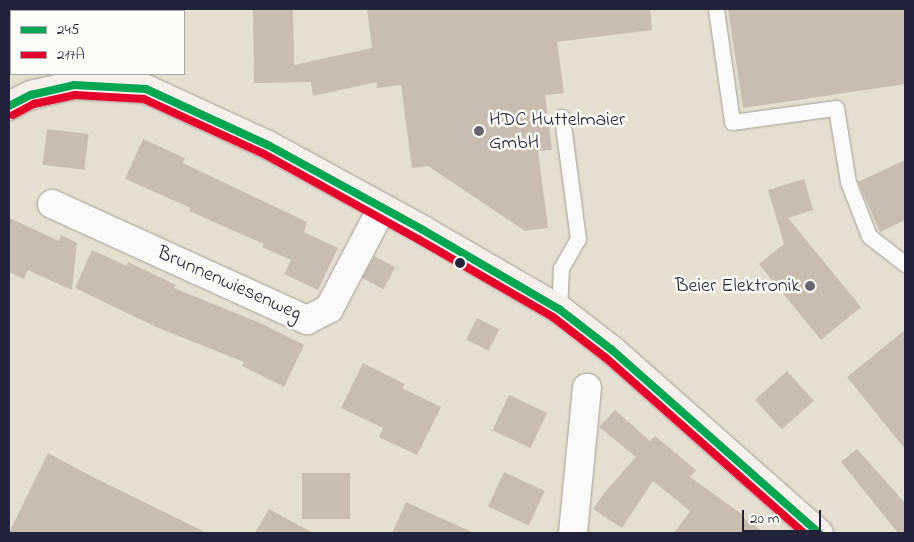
<!DOCTYPE html>
<html>
<head>
<meta charset="utf-8">
<style>
	body { margin:0 }
	#map { position:relative; width:914px; height:542px; overflow:hidden; background:#e5dfcf; font-family:"Indie Flower",sans-serif }
	div>[style] { position:absolute }
	.building>* { inset:0; background:#c9bdaf; transform-origin:0 0 }
	.roads { filter:drop-shadow(0 0 1px #a19e97) drop-shadow(0 0 1px #a19e97) }
	.lane>* { height:15px; margin:-7.5px; padding:0 7.5px; transform-origin:7.5px; border-radius:7.5px; background:#fbfaf8 }
	.street>* { height:28px; margin:-14px; padding:0 14px; transform-origin:14px; border-radius:14px; background:#fbfaf8 }
	.secondary>* { height:28px; margin:-14px; padding:0 14px; transform-origin:14px; border-radius:14px; background:#f5f1ea }
	.bus-1>* { height:8px; margin:-4px; padding:0 4px; transform-origin:4px; border-radius:4px; background:#00a651 }
	.bus-2>* { height:8px; margin:-4px; padding:0 4px; transform-origin:4px; border-radius:4px; background:#e4002b }
	.dots>* { width:14px; height:14px; translate:-50% -50%; box-sizing:border-box; border:2px solid #fdfcf7; border-radius:50% }
	span { translate:-50% -50%; white-space:nowrap; text-align:center; line-height:1.15; -webkit-text-stroke:5px #fdfcf7; paint-order:stroke }
	.poi-label { font-size:20px; color:#22223b }
	.left { translate:0 -50%; text-align:left }
	.right { translate:-100% -50%; text-align:right }
	.street-label { font-size:20px; color:#22223b }
	.frame { position:absolute; inset:0; border:10px solid #22223b; pointer-events:none }
	.legend { position:absolute; left:10px; top:10px; width:175px; height:65px; box-sizing:border-box; background:#fdfcf7; border:1px solid #a5a5ac; margin:0; padding:6px 9px; list-style:none; font-size:15px; color:#22223b }
	.legend li { display:flex; align-items:center; gap:10px; height:25px }
	.legend b { width:25px; border:1px solid #a5a5ac }
	.scale { position:absolute; left:742px; top:510px; width:79px; height:22px; box-sizing:border-box; border:2px solid #22223b; border-top:0; padding-left:6px; font-size:15px; line-height:18px; white-space:nowrap; color:#22223b; -webkit-text-stroke:4px #fdfcf7; paint-order:stroke }
</style>
</head>
<body>
<div id="map">
	<div class="building">
		<div style="clip-path:polygon(253px 9px,293px 9px,294px 65px,372px 48px,367px 9px,650px 9px,652px 30px,557px 42px,564px 93px,545px 95px,552px 150px,538px 151px,548px 228px,525px 231px,428px 166px,412px 168px,401px 85px,377px 88px,377px 82px,313px 96px,311px 82px,254px 83px)"></div>
		<div style="clip-path:polygon(728px 9px,905px 9px,905px 84px,743px 108px)"></div>
		<div style="left:47px;top:129px;width:42px;height:36px;rotate:7deg"></div>
		<div style="clip-path:polygon(143px 139px,185px 158px,183px 163px,307px 222px,304px 232px,338px 248px,318px 290px,284px 274px,291px 260px,262px 247px,264px 244px,189px 211px,191px 208px,125px 179px)"></div>
		<div style="clip-path:polygon(905px 160px,905px 220px,880px 232px,858px 182px)"></div>
		<div style="clip-path:polygon(804px 179px,813px 210px,788px 218px,861px 307px,821px 340px,759px 264px,784px 244px,768px 190px)"></div>
		<div style="clip-path:polygon(9px 218px,59px 241px,61px 235px,77px 243px,72px 290px,28px 270px,24px 279px,9px 272px)"></div>
		<div style="clip-path:polygon(92px 250px,127px 266px,128px 262px,176px 285px,174px 288px,258px 322px,304px 345px,284px 387px,242px 366px,244px 362px,156px 327px,75px 288px)"></div>
		<div style="left:374px;top:256px;width:24px;height:25px;rotate:28deg"></div>
		<div style="left:477px;top:318px;width:25px;height:24px;rotate:27deg"></div>
		<div style="clip-path:polygon(905px 330px,905px 449px,847px 377px)"></div>
		<div style="clip-path:polygon(363px 363px,405px 384px,402px 388px,441px 407px,417px 455px,379px 437px,383px 428px,341px 408px)"></div>
		<div style="left:787px;top:371px;width:40px;height:43px;rotate:48deg"></div>
		<div style="left:509px;top:395px;width:42px;height:39px;rotate:25deg"></div>
		<div style="clip-path:polygon(615px 410px,650px 441px,655px 436px,696px 470px,690px 477px,743px 515px,742px 517px,765px 533px,674px 533px,690px 511px,653px 481px,622px 528px,593px 509px,605px 492px,636px 457px,599px 427px)"></div>
		<div style="clip-path:polygon(857px 449px,905px 503px,905px 533px,898px 533px,841px 462px)"></div>
		<div style="clip-path:polygon(48px 453px,91px 476px,207px 533px,9px 533px)"></div>
		<div style="left:504px;top:472px;width:45px;height:38px;rotate:25deg"></div>
		<div style="left:302px;top:473px;width:48px;height:46px"></div>
		<div style="clip-path:polygon(406px 502px,430px 513px,474px 533px,392px 533px)"></div>
		<div style="clip-path:polygon(269px 509px,313px 533px,255px 533px)"></div>
	</div>
	<div class="roads">
		<div class="lane">
			<div style="left:716px;top:9px;width:114px;rotate:81.9deg"></div>
			<div style="left:732px;top:122px;width:105px;rotate:-7.7deg"></div>
			<div style="left:836px;top:108px;width:75px;rotate:80.8deg"></div>
			<div style="left:848px;top:182px;width:58px;rotate:68.7deg"></div>
			<div style="left:869px;top:236px;width:46px;rotate:37.9deg"></div>
			<div style="left:559px;top:309px;width:41px;rotate:-87.2deg"></div>
			<div style="left:561px;top:268px;width:34px;rotate:-60deg"></div>
			<div style="left:578px;top:239px;width:123px;rotate:-97.5deg"></div>
		</div>
		<div class="street">
			<div style="left:52px;top:204px;width:280px;rotate:24.5deg"></div>
			<div style="left:307px;top:320px;width:25px;rotate:-27deg"></div>
			<div style="left:329px;top:309px;width:114px;rotate:-62.3deg"></div>
			<div style="left:573px;top:533px;width:146px;rotate:-84.5deg"></div>
		</div>
		<div class="secondary">
			<div style="left:9px;top:106px;width:25px;rotate:-27deg"></div>
			<div style="left:31px;top:95px;width:44px;rotate:-13.1deg"></div>
			<div style="left:74px;top:85px;width:72px;rotate:3.2deg"></div>
			<div style="left:146px;top:89px;width:134px;rotate:24.7deg"></div>
			<div style="left:268px;top:145px;width:177px;rotate:28.7deg"></div>
			<div style="left:423px;top:230px;width:157px;rotate:30.2deg"></div>
			<div style="left:559px;top:309px;width:67px;rotate:37.7deg"></div>
			<div style="left:612px;top:350px;width:276px;rotate:41.5deg"></div>
		</div>
	</div>
	<div class="bus-1">
		<div style="left:9px;top:106px;width:25px;rotate:-27deg"></div>
		<div style="left:31px;top:95px;width:44px;rotate:-13.1deg"></div>
		<div style="left:74px;top:85px;width:72px;rotate:3.2deg"></div>
		<div style="left:146px;top:89px;width:134px;rotate:24.7deg"></div>
		<div style="left:268px;top:145px;width:177px;rotate:28.7deg"></div>
		<div style="left:423px;top:230px;width:157px;rotate:30.2deg"></div>
		<div style="left:559px;top:309px;width:67px;rotate:37.7deg"></div>
		<div style="left:612px;top:350px;width:276px;rotate:41.5deg"></div>
	</div>
	<div class="bus-2">
		<div style="left:13px;top:115px;width:24px;rotate:-28deg"></div>
		<div style="left:34px;top:104px;width:42px;rotate:-12.4deg"></div>
		<div style="left:75px;top:95px;width:69px;rotate:3.3deg"></div>
		<div style="left:144px;top:99px;width:132px;rotate:24.6deg"></div>
		<div style="left:264px;top:154px;width:176px;rotate:28.9deg"></div>
		<div style="left:418px;top:239px;width:156px;rotate:30deg"></div>
		<div style="left:553px;top:317px;width:67px;rotate:37.7deg"></div>
		<div style="left:606px;top:358px;width:264px;rotate:41.5deg"></div>
	</div>
	<div class="dots">
		<div style="left:479px;top:131px;background:#66646f"></div>
		<div style="left:460px;top:263px;background:#22223b"></div>
		<div style="left:810px;top:286px;background:#66646f"></div>
	</div>
	<div class="poi-label">
		<span class="left" style="left:489px;top:132px">HDC Huttelmaier<br>GmbH</span>
		<span class="right" style="left:800px;top:286px">Beier Elektronik</span>
	</div>
	<div class="street-label">
		<span style="left:229px;top:284px;rotate:24deg">Brunnenwiesenweg</span>
	</div>
	<div class="frame"></div>
	<ul class="legend">
	<li><b style="height:6px;background:#00a651"></b>245</li>
	<li><b style="height:6px;background:#e4002b"></b>217A</li>
	</ul>
	<div class="scale">20 m</div>
</div>
</body>
</html>
